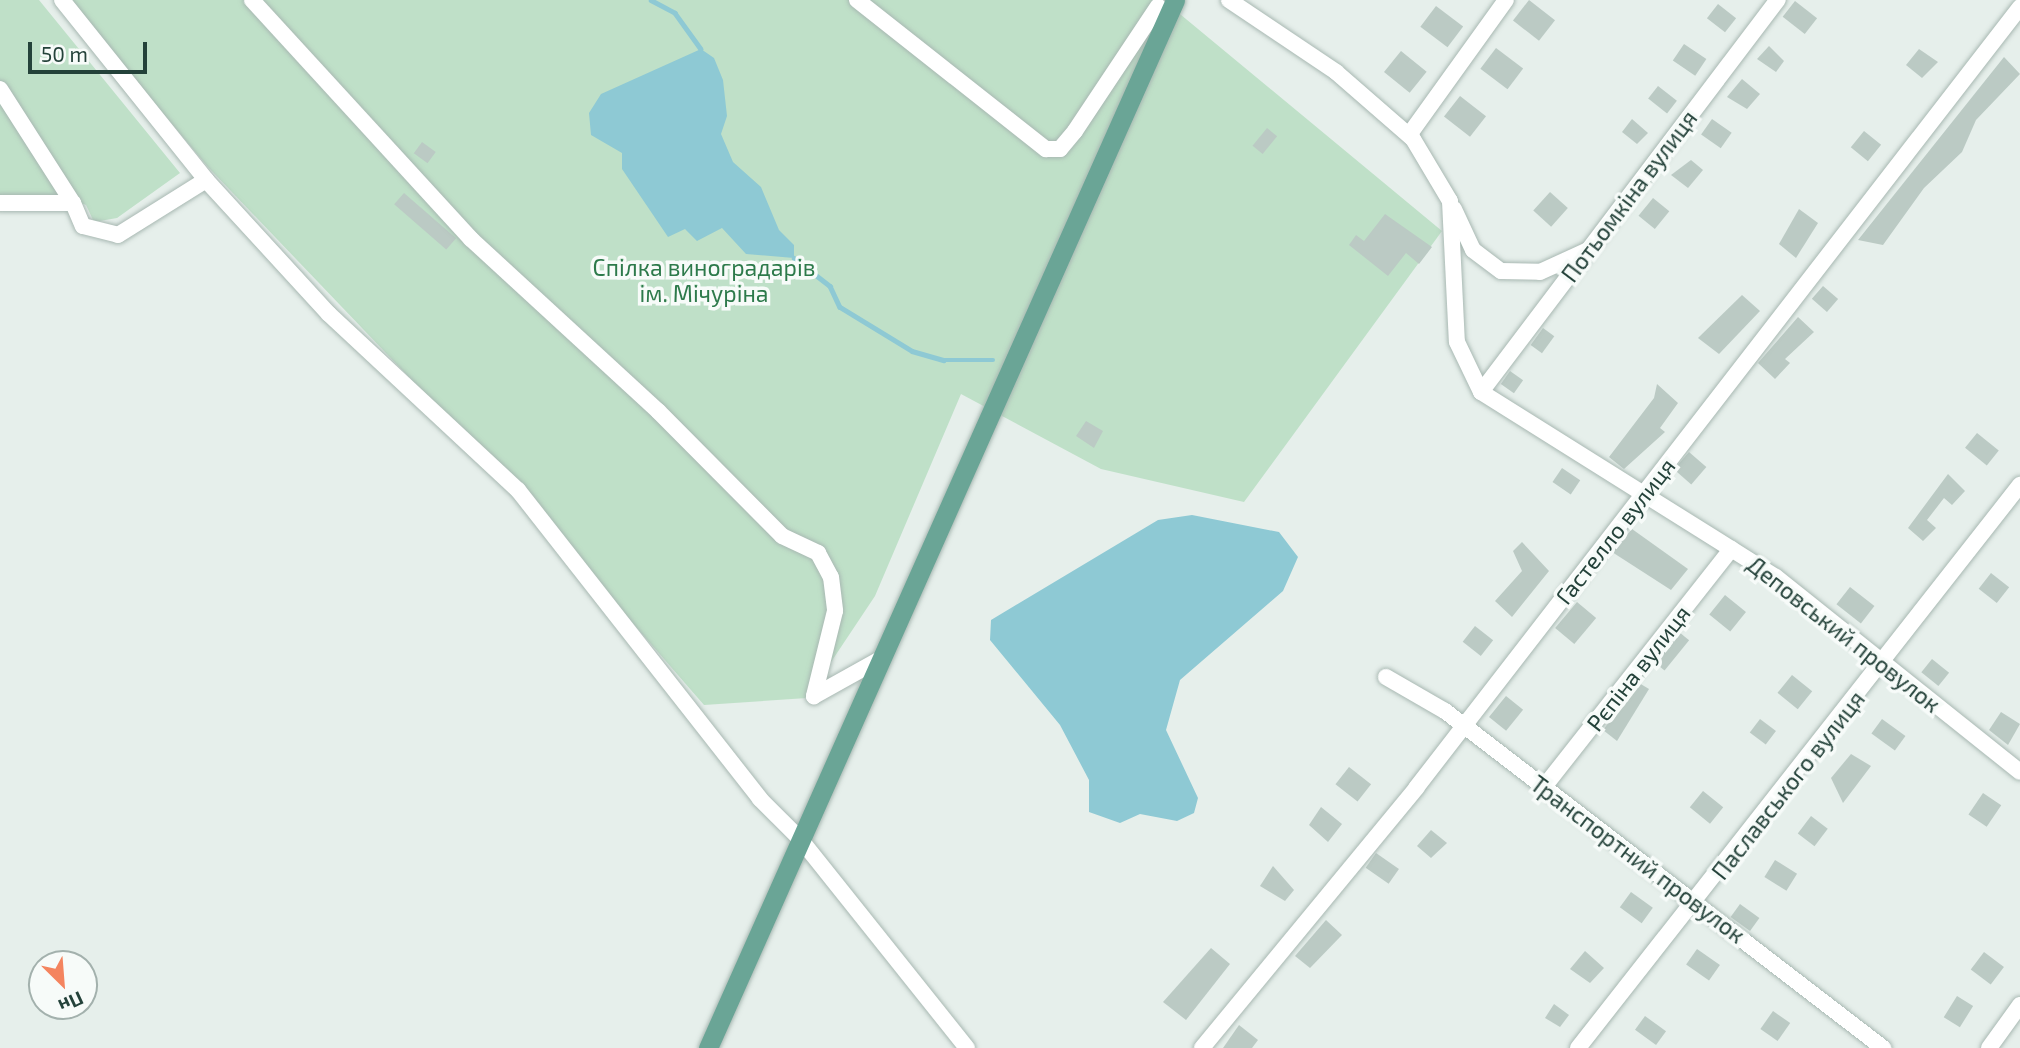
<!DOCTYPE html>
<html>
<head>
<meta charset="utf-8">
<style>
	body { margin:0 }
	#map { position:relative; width:2020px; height:1048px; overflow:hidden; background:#e6efeb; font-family:"Exo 2",sans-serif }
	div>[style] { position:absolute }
	.green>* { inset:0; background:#bfe0c8 }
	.water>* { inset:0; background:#8ec9d4 }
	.stream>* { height:4.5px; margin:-2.25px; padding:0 2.25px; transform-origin:2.25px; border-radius:2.25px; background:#8ec9d4 }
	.building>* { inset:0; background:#bbcac4; transform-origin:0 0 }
	.roads { filter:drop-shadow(0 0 2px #a8b8b2) drop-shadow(0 0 2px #a8b8b2) }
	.minor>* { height:16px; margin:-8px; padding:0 8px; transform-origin:8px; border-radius:8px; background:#fff }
	.major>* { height:19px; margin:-9.5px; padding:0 9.5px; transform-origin:9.5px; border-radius:9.5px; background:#6aa596 }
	span { translate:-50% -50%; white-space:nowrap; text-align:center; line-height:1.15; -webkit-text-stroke:7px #f7fbf9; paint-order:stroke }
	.street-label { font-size:23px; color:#24423a }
	.park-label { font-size:23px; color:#2d7a4b }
	.north { position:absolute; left:28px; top:950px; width:70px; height:70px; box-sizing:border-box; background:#f7fbf9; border:2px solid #a3b1ad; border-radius:50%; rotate:155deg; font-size:19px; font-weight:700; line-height:28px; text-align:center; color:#24423a }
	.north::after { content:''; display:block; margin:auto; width:24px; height:32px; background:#f4845f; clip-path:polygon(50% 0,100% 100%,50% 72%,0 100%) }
	.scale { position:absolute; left:28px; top:42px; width:119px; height:32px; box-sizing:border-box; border:4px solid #24423a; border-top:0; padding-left:9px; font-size:21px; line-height:24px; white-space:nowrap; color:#24423a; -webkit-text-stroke:5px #f7fbf9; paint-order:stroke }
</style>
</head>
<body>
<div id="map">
	<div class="green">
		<div style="clip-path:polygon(0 0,39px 0,180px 173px,117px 218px,94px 222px,86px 205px,61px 195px,0 197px)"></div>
		<div style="clip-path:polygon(68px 0,1163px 0,1442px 231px,1244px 502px,1101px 469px,961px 394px,875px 596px,807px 698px,704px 705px,517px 490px,208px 167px)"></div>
	</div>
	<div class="water">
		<div style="clip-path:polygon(701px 49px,714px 58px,723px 80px,727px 116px,721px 134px,733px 162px,761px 187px,779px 230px,794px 245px,794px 258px,746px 254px,722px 228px,697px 241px,685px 229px,668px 237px,622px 169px,622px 153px,591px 135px,589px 113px,601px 94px)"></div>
		<div style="clip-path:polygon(1192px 515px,1279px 532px,1298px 557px,1283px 591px,1180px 680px,1166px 730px,1198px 798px,1194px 813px,1177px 821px,1140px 814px,1120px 823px,1089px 812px,1089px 780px,1060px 725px,990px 640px,991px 620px,1158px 520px)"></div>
	</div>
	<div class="stream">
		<div style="left:651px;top:0;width:27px;rotate:28deg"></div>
		<div style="left:675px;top:13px;width:44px;rotate:54.2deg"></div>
		<div style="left:794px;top:258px;width:46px;rotate:37.9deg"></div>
		<div style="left:830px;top:286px;width:23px;rotate:65deg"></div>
		<div style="left:840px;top:307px;width:84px;rotate:31.4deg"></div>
		<div style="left:912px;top:351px;width:33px;rotate:16deg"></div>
		<div style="left:944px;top:360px;width:49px"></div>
	</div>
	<div class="building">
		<div style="left:1529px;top:0;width:33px;height:26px;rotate:38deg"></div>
		<div style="left:1795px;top:1px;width:28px;height:20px;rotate:38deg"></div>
		<div style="left:1718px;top:4px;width:23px;height:18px;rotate:38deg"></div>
		<div style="left:1436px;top:6px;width:34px;height:26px;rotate:37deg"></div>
		<div style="left:1684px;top:44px;width:27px;height:20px;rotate:34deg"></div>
		<div style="clip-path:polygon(1769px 46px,1784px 61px,1776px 72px,1757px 59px)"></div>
		<div style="left:1496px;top:48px;width:34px;height:26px;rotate:37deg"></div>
		<div style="clip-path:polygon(1919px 49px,1938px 62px,1922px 78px,1906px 65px)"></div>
		<div style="left:1401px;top:51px;width:33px;height:27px;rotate:39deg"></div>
		<div style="clip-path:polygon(2004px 57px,2020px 74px,1976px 120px,1962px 152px,1924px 188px,1883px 245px,1858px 240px)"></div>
		<div style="clip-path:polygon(1742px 79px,1760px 94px,1747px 109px,1727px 97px)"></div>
		<div style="left:1658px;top:86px;width:24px;height:16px;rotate:38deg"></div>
		<div style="left:1460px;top:96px;width:33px;height:26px;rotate:38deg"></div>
		<div style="clip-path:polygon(1632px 119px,1648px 133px,1637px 144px,1622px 132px)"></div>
		<div style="left:1712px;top:119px;width:24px;height:19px;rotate:35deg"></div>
		<div style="left:1267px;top:128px;width:13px;height:23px;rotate:39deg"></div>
		<div style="left:1864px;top:131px;width:22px;height:21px;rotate:39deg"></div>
		<div style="left:422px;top:142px;width:17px;height:14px;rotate:36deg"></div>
		<div style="clip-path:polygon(1691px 160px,1703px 170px,1688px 188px,1671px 175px)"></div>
		<div style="left:1550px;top:192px;width:24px;height:25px;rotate:42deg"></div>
		<div style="left:404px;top:193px;width:69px;height:15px;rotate:41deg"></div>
		<div style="left:1653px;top:198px;width:21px;height:23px;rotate:39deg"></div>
		<div style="clip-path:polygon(1799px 209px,1818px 223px,1796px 258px,1779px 244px)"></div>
		<div style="clip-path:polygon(1385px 214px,1432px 247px,1419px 264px,1406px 253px,1388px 276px,1349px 245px,1356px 235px,1364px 241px)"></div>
		<div style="left:1823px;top:286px;width:20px;height:17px;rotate:41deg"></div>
		<div style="clip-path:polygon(1742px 295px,1760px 311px,1719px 354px,1698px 338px)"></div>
		<div style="clip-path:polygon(1798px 317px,1814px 332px,1785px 359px,1790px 363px,1775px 379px,1758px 363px)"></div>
		<div style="left:1543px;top:328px;width:14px;height:21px;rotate:36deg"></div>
		<div style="left:1510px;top:371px;width:16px;height:16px;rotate:35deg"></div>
		<div style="clip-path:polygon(1657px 384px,1678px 403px,1660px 428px,1665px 432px,1624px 469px,1609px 457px,1654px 398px)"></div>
		<div style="clip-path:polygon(1086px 421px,1103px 431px,1094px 448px,1076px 436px)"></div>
		<div style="left:1977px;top:433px;width:28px;height:19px;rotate:39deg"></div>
		<div style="left:1689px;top:452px;width:23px;height:23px;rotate:41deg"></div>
		<div style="left:1562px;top:468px;width:22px;height:17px;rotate:34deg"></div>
		<div style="clip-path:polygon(1948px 474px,1965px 491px,1952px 505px,1944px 498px,1927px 520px,1936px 528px,1923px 541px,1908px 528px)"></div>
		<div style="clip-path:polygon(1632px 529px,1688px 569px,1671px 590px,1612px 552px)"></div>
		<div style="clip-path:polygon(1522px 542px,1549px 571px,1512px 617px,1495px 601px,1522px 571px,1513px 551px)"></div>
		<div style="left:1991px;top:573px;width:23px;height:20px;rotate:38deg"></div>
		<div style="left:1850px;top:587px;width:31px;height:22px;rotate:38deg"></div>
		<div style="left:1725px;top:595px;width:27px;height:25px;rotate:39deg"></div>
		<div style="left:1577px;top:602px;width:25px;height:34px;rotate:40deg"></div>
		<div style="left:1475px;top:626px;width:23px;height:20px;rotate:38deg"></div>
		<div style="left:1679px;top:632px;width:13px;height:39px;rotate:39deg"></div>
		<div style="left:1932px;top:659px;width:22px;height:17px;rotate:39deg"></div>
		<div style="left:1792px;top:675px;width:26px;height:23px;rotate:39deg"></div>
		<div style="clip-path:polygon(1639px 683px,1649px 689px,1617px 741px,1603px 730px)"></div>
		<div style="left:1506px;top:696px;width:22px;height:27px;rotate:39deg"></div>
		<div style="clip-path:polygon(2001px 712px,2020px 724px,2008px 745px,1989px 730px)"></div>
		<div style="left:1760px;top:719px;width:20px;height:17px;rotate:37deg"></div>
		<div style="left:1882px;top:719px;width:29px;height:18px;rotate:36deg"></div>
		<div style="clip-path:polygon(1851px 754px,1871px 766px,1843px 803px,1831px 778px)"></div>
		<div style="left:1349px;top:767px;width:28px;height:22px;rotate:38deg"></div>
		<div style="left:1703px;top:791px;width:26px;height:21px;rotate:39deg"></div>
		<div style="left:1983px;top:793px;width:22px;height:26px;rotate:34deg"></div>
		<div style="clip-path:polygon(1321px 807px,1342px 824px,1328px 842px,1309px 825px)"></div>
		<div style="left:1811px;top:816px;width:21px;height:22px;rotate:37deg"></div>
		<div style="clip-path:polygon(1431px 830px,1447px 843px,1431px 858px,1417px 846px)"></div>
		<div style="left:1376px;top:853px;width:28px;height:18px;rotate:35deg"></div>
		<div style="left:1775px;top:860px;width:26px;height:20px;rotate:32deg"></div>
		<div style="clip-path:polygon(1273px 866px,1294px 890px,1285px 901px,1260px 886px)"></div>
		<div style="left:1631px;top:892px;width:27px;height:19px;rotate:36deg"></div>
		<div style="left:1740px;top:904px;width:24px;height:16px;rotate:36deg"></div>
		<div style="clip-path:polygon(1326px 920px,1342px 935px,1310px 968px,1295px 956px)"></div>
		<div style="clip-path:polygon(1211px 948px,1230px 964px,1186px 1020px,1163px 1002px)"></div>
		<div style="left:1697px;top:949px;width:28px;height:19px;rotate:35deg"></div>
		<div style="clip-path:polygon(1585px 951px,1604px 968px,1590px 983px,1570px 969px)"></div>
		<div style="left:1984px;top:952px;width:25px;height:22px;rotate:37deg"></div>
		<div style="left:1957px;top:996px;width:19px;height:25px;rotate:32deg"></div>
		<div style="clip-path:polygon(1554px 1004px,1569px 1015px,1560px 1027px,1545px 1018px)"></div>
		<div style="left:1773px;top:1011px;width:21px;height:22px;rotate:35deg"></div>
		<div style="left:1645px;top:1016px;width:26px;height:17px;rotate:36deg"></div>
		<div style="clip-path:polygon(1239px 1025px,1258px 1040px,1252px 1048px,1223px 1048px)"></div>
	</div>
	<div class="roads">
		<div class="minor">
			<div style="left:62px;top:0;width:231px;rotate:51.3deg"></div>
			<div style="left:206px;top:180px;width:182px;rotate:47.5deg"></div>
			<div style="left:329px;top:314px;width:258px;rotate:43deg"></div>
			<div style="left:518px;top:490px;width:392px;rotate:51.9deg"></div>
			<div style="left:760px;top:799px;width:58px;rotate:45deg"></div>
			<div style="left:801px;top:840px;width:266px;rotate:51.4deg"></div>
			<div style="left:252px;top:0;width:324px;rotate:47.5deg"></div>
			<div style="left:471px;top:239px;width:254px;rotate:42.6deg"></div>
			<div style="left:658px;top:411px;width:176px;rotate:45.2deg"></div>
			<div style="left:782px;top:536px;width:40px;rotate:25deg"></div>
			<div style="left:818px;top:553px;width:27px;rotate:62deg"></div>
			<div style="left:831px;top:577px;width:34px;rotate:83deg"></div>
			<div style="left:835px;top:611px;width:88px;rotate:103.9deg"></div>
			<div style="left:814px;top:696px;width:78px;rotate:-29.2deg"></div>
			<div style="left:857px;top:0;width:241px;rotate:38.3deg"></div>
			<div style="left:1046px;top:149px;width:14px"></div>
			<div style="left:1060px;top:149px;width:23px;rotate:-50deg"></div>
			<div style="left:1075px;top:131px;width:150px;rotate:-56.4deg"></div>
			<div style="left:1229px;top:0;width:129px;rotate:33.9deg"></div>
			<div style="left:1336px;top:72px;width:102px;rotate:41deg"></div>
			<div style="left:1413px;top:139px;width:72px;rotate:59.2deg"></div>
			<div style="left:1450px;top:201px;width:141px;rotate:87.2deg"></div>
			<div style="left:1457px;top:342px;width:55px;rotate:64.4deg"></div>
			<div style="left:1481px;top:392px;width:348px;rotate:32.1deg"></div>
			<div style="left:1776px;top:577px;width:312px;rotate:38.6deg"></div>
			<div style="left:0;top:89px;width:135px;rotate:57.4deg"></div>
			<div style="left:1409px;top:135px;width:166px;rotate:-54.3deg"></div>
			<div style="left:0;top:203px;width:73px"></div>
			<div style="left:73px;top:203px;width:25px;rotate:67deg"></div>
			<div style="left:83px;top:226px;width:36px;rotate:14deg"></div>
			<div style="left:118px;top:235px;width:104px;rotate:-32deg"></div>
			<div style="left:1454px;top:209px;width:45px;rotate:65.1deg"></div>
			<div style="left:1473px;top:250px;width:35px;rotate:37deg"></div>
			<div style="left:1501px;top:271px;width:39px;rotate:1deg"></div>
			<div style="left:1540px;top:272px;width:51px;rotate:-24.5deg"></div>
			<div style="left:1481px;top:392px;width:492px;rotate:-52.9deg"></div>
			<div style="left:1386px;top:677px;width:68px;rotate:30deg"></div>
			<div style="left:1445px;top:711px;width:553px;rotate:37.57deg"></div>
			<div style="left:1544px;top:787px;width:303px;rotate:-51.8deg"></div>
			<div style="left:1202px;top:1048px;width:337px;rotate:-50.5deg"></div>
			<div style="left:1416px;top:788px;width:987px;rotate:-52.28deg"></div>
			<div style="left:1578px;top:1048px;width:716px;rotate:-51.87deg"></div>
			<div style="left:1989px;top:1048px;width:53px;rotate:-54.2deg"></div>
		</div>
		<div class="major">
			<div style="left:708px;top:1048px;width:1147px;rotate:-65.98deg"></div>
		</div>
	</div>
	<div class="street-label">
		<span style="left:1629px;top:196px;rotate:-53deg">Потьомкіна вулиця</span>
		<span style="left:1615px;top:531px;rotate:-52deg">Гастелло вулиця</span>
		<span style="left:1844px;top:634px;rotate:38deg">Деповський провулок</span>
		<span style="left:1638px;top:668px;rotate:-52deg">Рєпіна вулиця</span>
		<span style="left:1788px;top:785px;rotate:-52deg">Паславського вулиця</span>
		<span style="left:1638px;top:859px;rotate:37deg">Транспортний провулок</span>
	</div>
	<div class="park-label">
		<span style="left:704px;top:280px">Спілка виноградарів<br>ім. Мічуріна</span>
	</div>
	<div class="north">Пн</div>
	<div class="scale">50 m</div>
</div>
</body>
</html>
